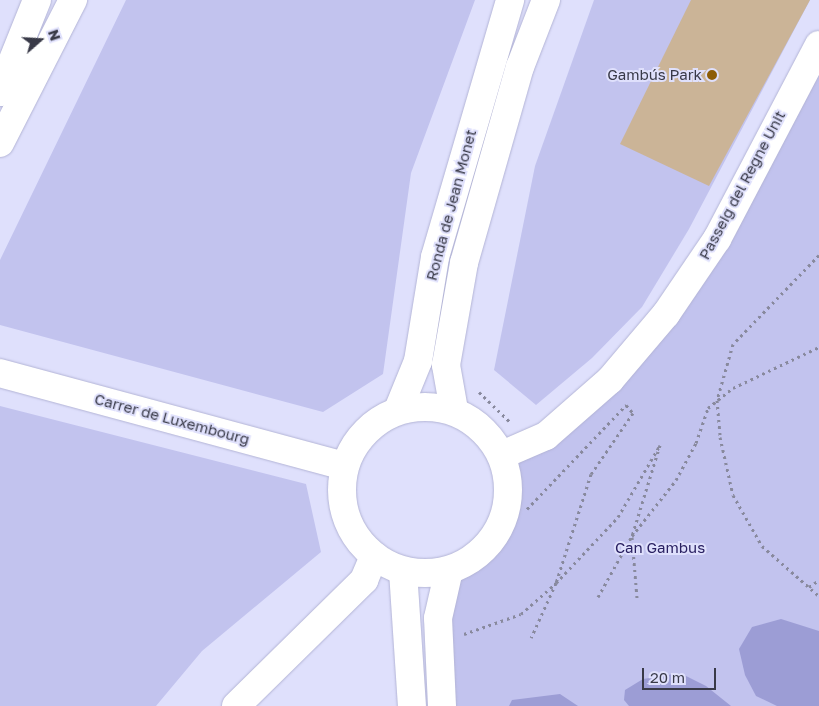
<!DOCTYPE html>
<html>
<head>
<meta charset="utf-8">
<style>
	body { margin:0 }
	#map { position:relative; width:819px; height:706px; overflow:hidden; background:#dfe0fc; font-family:"Golos Text",sans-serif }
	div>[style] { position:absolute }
	.green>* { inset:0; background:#c2c3ee }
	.forest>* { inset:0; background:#9c9dd5 }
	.building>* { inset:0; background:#cbb497 }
	.path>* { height:3px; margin-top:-1.5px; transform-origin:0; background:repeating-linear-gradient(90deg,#88899d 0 2.5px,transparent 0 6.5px) }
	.roads { filter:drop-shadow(0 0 1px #b3b4d6) drop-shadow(0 0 1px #b3b4d6) }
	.minor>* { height:28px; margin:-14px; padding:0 14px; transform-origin:14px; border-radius:14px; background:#fff }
	.minor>.ring { margin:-14px; padding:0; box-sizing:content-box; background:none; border:28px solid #fff; border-radius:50% }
	.highway>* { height:28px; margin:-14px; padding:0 14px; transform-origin:14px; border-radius:14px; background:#fff }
	.dots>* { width:14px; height:14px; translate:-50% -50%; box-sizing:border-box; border:2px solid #dfe0fc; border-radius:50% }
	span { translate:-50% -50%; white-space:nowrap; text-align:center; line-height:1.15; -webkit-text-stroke:4px #dfe0fc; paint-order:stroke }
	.poi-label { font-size:15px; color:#393a48 }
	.right { translate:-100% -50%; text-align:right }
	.street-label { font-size:15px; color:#393a48 }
	.park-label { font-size:15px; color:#292061 }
	.north { position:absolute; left:15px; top:15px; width:50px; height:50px; -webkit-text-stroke:4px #dfe0fc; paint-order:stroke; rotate:71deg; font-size:14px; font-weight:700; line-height:20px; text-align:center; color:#393a48 }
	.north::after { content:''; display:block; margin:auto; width:18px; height:22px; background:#393a48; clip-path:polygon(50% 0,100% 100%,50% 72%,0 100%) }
	.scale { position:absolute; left:642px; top:668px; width:74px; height:22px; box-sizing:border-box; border:2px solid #393a48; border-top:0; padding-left:6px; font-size:15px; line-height:18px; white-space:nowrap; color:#393a48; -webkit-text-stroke:4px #dfe0fc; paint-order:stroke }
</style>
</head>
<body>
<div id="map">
	<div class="green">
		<div style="clip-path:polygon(126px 0,475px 0,411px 173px,383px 374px,323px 412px,0 325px,0 260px)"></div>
		<div style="clip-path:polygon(594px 0,810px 0,689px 229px,642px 307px,592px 358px,536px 405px,494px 370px,535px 166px)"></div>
		<div style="clip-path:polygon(819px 45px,819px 706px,442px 706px,449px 570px,476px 557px,493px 539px,506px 513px,509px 487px,502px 455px,546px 436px,666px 314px)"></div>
		<div style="clip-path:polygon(0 406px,306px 484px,321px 552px,202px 651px,156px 706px,0 706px)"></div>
	</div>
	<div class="forest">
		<div style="clip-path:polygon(781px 619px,819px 631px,819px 706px,777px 706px,756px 696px,745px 675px,739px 649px,752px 627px)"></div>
		<div style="clip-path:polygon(680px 673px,706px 686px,731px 706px,629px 706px,624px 700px,625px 690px,643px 679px)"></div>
		<div style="clip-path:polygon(560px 694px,578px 706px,509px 706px,512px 700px)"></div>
	</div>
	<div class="building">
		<div style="clip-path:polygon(691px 0,810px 0,709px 186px,620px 144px)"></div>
	</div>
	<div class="path">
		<div style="left:819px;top:255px;width:124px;rotate:134deg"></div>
		<div style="left:733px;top:344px;width:58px;rotate:105.9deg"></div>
		<div style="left:717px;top:400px;width:37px;rotate:85deg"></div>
		<div style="left:720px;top:437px;width:59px;rotate:77.4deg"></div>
		<div style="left:733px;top:495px;width:59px;rotate:60.4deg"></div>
		<div style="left:762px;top:546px;width:76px;rotate:41.3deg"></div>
		<div style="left:479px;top:392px;width:42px;rotate:44deg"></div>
		<div style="left:527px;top:509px;width:144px;rotate:-46.4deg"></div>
		<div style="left:626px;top:405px;width:11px;rotate:49deg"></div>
		<div style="left:633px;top:413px;width:74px;rotate:124.5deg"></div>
		<div style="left:591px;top:474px;width:114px;rotate:107.8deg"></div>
		<div style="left:556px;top:583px;width:60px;rotate:114.4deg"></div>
		<div style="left:632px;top:537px;width:61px;rotate:85.3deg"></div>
		<div style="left:809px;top:587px;width:12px;rotate:-35deg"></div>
		<div style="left:598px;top:597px;width:70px;rotate:-60.9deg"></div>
		<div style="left:464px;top:634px;width:60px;rotate:-19.3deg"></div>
		<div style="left:521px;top:614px;width:47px;rotate:-41.5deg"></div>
		<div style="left:556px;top:583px;width:91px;rotate:-46.8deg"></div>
		<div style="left:618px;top:517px;width:83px;rotate:-59.7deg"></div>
		<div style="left:660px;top:445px;width:95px;rotate:107.1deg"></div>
		<div style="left:632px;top:536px;width:71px;rotate:-51.8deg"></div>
		<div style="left:676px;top:480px;width:42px;rotate:-61.6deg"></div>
		<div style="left:696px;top:443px;width:37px;rotate:-71deg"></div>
		<div style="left:708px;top:408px;width:32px;rotate:-39deg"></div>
		<div style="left:733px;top:388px;width:95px;rotate:-25.5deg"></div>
	</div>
	<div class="roads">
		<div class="minor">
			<div style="left:0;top:143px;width:161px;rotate:-63deg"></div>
			<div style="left:0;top:373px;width:357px;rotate:15.1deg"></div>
			<div class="ring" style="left:342px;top:407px;width:138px;height:138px"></div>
			<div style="left:398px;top:410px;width:53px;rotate:-67.8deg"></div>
			<div style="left:418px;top:361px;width:105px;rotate:-80.7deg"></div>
			<div style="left:435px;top:257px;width:268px;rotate:-73.7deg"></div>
			<div style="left:454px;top:410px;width:46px;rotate:-100.1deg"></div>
			<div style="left:446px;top:365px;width:104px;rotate:-80deg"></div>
			<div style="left:464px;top:263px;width:204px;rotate:-74.1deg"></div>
			<div style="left:520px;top:67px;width:72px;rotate:-68.8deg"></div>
			<div style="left:502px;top:455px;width:48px;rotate:-23.4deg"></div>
			<div style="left:546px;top:436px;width:85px;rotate:-41.2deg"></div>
			<div style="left:610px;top:380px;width:87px;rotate:-49.7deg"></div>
			<div style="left:666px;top:314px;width:91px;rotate:-55.8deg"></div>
			<div style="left:717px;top:239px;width:219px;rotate:-62.3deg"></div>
			<div style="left:403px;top:571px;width:135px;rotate:86.2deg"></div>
			<div style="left:236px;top:706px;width:180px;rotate:-44.5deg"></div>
			<div style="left:364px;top:580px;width:26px;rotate:-67deg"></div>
			<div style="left:442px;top:706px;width:88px;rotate:-92.6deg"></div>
			<div style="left:438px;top:618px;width:49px;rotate:-77.1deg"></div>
		</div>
		<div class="highway">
			<div style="left:0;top:92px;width:99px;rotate:-68.1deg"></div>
		</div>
	</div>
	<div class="dots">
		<div style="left:712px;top:75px;background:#8d5d07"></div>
	</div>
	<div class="poi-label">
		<span class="right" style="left:702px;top:75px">Gambús Park</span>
	</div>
	<div class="street-label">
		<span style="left:742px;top:185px;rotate:-62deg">Passeig del Regne Unit</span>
		<span style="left:451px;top:205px;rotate:-75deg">Ronda de Jean Monet</span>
		<span style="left:172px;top:419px;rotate:15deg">Carrer de Luxembourg</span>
	</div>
	<div class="park-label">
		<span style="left:660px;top:548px">Can Gambus</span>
	</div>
	<div class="north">N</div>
	<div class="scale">20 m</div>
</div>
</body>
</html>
